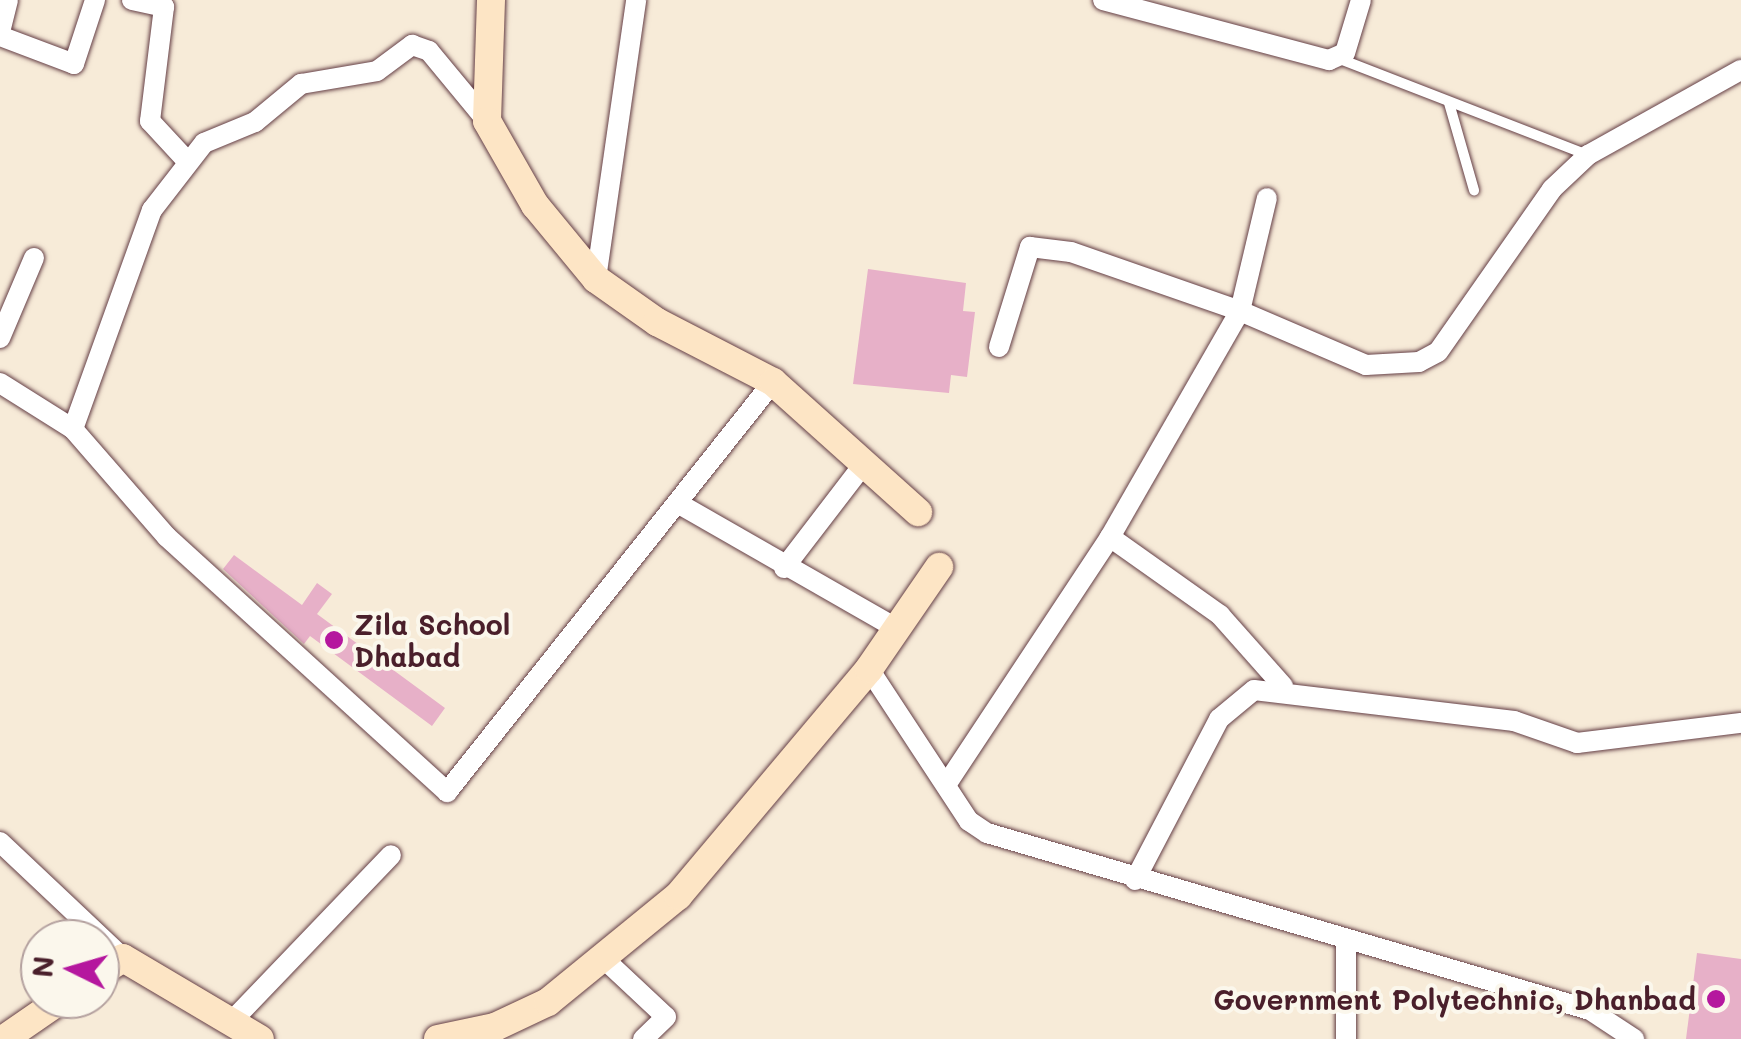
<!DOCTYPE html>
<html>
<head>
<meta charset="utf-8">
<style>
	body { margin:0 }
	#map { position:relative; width:1741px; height:1039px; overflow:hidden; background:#f7ebd8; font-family:Mali,sans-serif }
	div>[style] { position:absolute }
	.building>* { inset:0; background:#e7b0c8 }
	.roads { filter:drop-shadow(0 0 2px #643e45) drop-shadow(0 0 2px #643e45) }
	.lane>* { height:10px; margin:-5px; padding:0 5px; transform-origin:5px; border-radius:5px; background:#fff }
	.street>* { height:20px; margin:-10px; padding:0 10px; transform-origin:10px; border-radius:10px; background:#fff }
	.secondary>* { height:28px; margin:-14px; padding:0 14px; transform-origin:14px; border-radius:14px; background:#fde5c5 }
	.dots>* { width:28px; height:28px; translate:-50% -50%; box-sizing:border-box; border:5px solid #fbf7ec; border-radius:50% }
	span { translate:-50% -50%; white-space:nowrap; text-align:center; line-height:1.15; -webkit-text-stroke:8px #fbf7ec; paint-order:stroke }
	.poi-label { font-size:28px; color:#4a1f2b; font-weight:700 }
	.left { translate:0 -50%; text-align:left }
	.right { translate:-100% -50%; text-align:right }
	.north { position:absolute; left:20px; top:919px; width:100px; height:100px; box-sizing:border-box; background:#fbf7ec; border:2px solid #b4a19f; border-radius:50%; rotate:275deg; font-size:28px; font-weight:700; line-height:40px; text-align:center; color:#4a1f2b }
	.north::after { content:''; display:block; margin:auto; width:35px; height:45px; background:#b5179e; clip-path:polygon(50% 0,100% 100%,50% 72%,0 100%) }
</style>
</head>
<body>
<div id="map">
	<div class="building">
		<div style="clip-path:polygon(868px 269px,966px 283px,963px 311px,975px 312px,967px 377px,951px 375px,949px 393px,853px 384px)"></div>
		<div style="clip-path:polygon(234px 555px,302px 605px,317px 583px,332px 594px,317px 614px,445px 708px,432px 726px,310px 636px,304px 644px,223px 569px)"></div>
		<div style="clip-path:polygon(1697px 953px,1741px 959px,1741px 1039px,1686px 1039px)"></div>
	</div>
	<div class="roads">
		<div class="lane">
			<div style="left:1340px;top:59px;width:266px;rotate:21.2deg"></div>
			<div style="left:1449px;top:103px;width:91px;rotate:74deg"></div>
		</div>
		<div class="street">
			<div style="left:132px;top:0;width:33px;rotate:12deg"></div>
			<div style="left:164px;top:7px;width:115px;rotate:97deg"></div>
			<div style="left:150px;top:121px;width:54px;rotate:47.2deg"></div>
			<div style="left:1103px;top:0;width:234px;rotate:14.9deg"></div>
			<div style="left:1329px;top:60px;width:17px;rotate:-24deg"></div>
			<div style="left:1345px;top:53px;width:55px;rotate:-73.2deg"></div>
			<div style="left:0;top:32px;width:33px;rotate:-76deg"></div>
			<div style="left:0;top:36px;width:79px;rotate:20.7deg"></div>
			<div style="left:74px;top:64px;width:67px;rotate:-71.8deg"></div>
			<div style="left:596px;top:279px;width:282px;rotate:-81.8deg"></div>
			<div style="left:0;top:338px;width:87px;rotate:-67deg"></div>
			<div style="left:999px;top:347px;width:105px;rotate:-72.8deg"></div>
			<div style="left:1030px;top:247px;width:41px;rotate:7deg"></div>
			<div style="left:1071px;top:252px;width:179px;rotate:19.2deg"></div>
			<div style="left:1240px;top:311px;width:137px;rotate:23.2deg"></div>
			<div style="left:1366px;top:365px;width:53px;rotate:-3.2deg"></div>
			<div style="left:1419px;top:362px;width:21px;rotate:-28deg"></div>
			<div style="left:1438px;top:352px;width:199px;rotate:-55deg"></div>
			<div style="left:1552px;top:189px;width:50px;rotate:-43.4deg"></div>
			<div style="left:1588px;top:155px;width:175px;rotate:-29.1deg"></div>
			<div style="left:0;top:383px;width:86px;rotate:32.2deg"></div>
			<div style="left:73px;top:429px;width:143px;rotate:49deg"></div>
			<div style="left:167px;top:537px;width:379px;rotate:42.3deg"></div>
			<div style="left:447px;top:792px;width:524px;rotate:-51.51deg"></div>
			<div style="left:73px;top:429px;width:233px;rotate:-70.2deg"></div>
			<div style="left:152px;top:210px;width:85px;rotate:-52.2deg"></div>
			<div style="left:204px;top:143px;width:55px;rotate:-22.4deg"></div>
			<div style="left:255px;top:122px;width:60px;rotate:-39.6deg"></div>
			<div style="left:301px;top:84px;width:77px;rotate:-9.7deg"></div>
			<div style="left:377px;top:71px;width:44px;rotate:-36.6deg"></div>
			<div style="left:412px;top:45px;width:18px;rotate:19deg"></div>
			<div style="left:429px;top:51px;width:91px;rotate:50.4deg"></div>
			<div style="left:681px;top:505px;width:245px;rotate:29.8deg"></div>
			<div style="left:1110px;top:537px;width:135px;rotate:35.3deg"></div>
			<div style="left:1220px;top:615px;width:95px;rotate:48.4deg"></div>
			<div style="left:784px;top:568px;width:130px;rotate:-52.5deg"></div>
			<div style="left:869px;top:669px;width:182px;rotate:56.7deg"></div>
			<div style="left:969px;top:821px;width:22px;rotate:34deg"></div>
			<div style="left:987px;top:833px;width:628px;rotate:16.36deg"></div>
			<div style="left:1590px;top:1010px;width:53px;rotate:33.4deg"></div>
			<div style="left:946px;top:785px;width:297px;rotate:-56.5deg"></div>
			<div style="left:1110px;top:537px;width:261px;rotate:-60.1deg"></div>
			<div style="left:1240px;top:311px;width:116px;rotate:-76.6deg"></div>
			<div style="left:0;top:842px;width:169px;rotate:43.3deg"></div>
			<div style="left:1135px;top:880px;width:182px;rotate:-62.4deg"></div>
			<div style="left:1219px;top:719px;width:45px;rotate:-39.6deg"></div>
			<div style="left:1254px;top:690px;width:262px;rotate:6.8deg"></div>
			<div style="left:1514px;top:721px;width:67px;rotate:19.2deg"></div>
			<div style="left:1577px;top:743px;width:165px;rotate:-7deg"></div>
			<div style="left:1346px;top:940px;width:99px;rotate:90deg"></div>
			<div style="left:603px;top:958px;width:86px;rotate:43.1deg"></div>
			<div style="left:666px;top:1017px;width:32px;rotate:136deg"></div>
			<div style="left:231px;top:1022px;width:231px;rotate:-46.2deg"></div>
		</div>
		<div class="secondary">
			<div style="left:491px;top:0;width:121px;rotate:91.9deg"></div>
			<div style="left:487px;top:121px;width:97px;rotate:60.3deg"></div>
			<div style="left:535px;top:205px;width:96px;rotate:50.5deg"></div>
			<div style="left:596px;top:279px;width:75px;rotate:35.2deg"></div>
			<div style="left:657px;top:322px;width:131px;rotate:27.3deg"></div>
			<div style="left:773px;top:382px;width:195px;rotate:41.9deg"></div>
			<div style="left:100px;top:973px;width:27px;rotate:-33deg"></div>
			<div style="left:123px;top:958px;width:159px;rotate:30.6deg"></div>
			<div style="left:4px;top:1039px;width:70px;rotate:-34.6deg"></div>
			<div style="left:438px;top:1039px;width:58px;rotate:-11.9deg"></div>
			<div style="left:495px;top:1027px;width:59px;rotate:-25.3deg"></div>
			<div style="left:548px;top:1002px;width:168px;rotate:-39.2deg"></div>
			<div style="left:678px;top:896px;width:297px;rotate:-49.9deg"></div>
			<div style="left:869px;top:669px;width:124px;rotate:-55.5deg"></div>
		</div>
	</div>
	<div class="dots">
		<div style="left:334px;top:640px;background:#b5179e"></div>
		<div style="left:1716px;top:999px;background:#b5179e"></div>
	</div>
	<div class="poi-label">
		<span class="left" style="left:354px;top:640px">Zila School<br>Dhabad</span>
		<span class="right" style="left:1696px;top:999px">Government Polytechnic, Dhanbad</span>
	</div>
	<div class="north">N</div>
</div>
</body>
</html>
